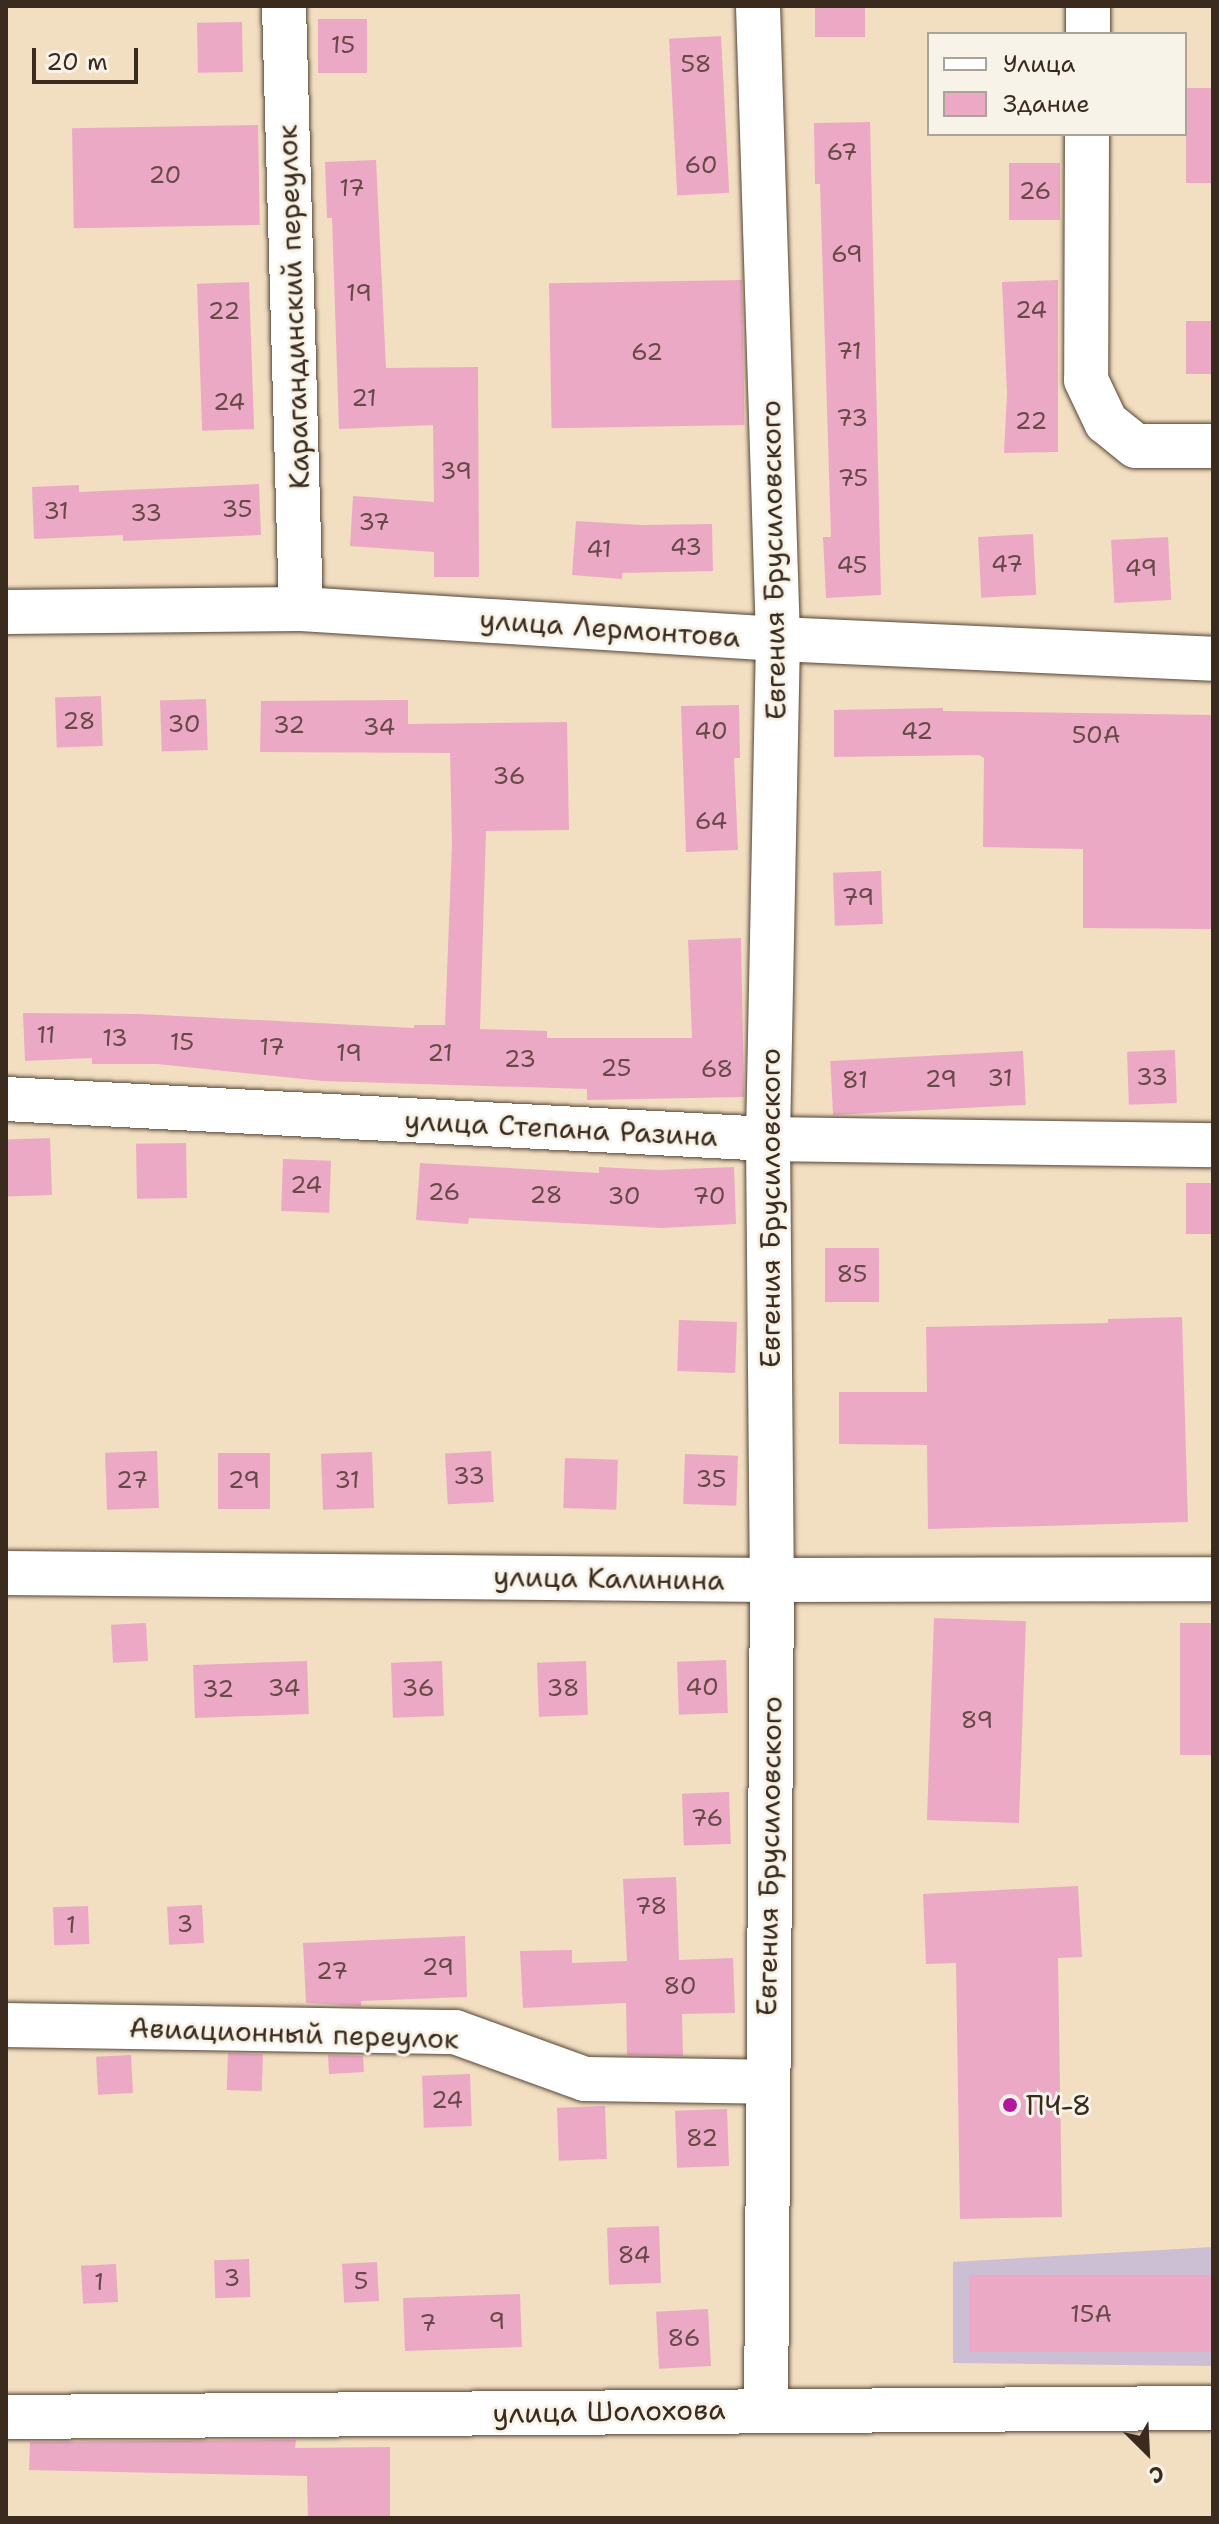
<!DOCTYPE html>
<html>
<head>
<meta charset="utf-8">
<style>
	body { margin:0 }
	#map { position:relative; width:1219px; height:2524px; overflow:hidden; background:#f2dec1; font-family:"Shantell Sans",sans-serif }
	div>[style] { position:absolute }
	.industrial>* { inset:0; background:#ccbed3 }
	.building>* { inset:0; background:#eca9c6; transform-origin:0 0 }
	.roads { filter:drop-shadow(0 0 2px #564536) drop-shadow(0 0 2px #564536) }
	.minor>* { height:44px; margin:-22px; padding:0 22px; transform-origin:22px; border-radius:22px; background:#fff }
	.dots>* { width:22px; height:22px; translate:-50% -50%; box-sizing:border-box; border:4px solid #f7f3e8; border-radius:50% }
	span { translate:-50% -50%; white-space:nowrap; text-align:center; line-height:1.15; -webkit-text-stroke:6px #f7f3e8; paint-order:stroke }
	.number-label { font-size:24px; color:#674a48 }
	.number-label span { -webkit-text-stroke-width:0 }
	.street-label { font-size:28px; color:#3b2a1e }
	.poi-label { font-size:28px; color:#3b2a1e }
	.left { translate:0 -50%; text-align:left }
	.frame { position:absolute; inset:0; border:8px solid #3b2a1e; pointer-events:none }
	.legend { position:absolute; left:927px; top:32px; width:260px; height:104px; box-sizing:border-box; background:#f7f3e8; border:2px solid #aca397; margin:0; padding:10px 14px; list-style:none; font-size:24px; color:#3b2a1e }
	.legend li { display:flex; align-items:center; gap:16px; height:40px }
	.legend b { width:40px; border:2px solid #aca397 }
	.north { position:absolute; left:1107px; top:2412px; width:80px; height:80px; -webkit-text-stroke:6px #f7f3e8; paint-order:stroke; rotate:156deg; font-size:22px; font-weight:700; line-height:32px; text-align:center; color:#3b2a1e }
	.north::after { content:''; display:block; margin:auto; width:28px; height:36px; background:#3b2a1e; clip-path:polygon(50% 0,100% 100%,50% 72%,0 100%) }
	.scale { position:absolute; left:32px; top:48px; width:106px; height:36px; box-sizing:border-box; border:4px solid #3b2a1e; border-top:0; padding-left:10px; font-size:24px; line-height:28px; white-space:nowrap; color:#3b2a1e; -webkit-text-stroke:6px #f7f3e8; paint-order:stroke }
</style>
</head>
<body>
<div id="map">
	<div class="industrial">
		<div style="clip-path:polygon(1213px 2247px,1213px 2366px,953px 2363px,953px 2262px)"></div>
	</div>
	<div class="building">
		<div style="left:815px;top:6px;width:50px;height:31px"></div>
		<div style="left:318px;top:19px;width:49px;height:54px"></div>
		<div style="left:242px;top:22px;width:50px;height:45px;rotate:89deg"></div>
		<div style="left:721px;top:36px;width:157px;height:52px;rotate:87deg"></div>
		<div style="left:1213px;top:88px;width:95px;height:27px;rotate:90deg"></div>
		<div style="clip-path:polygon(870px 122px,881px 595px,826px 598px,823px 537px,831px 537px,820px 184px,815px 184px,814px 123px)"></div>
		<div style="left:258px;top:125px;width:100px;height:186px;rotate:89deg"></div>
		<div style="clip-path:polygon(376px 160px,386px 368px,478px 367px,479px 577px,434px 577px,434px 552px,350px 546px,353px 496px,434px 502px,433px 425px,339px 429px,332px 218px,327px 218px,325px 162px)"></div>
		<div style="left:1060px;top:163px;width:57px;height:51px;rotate:90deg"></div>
		<div style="left:742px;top:280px;width:145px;height:193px;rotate:89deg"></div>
		<div style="clip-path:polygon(1058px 280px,1058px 452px,1004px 453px,1007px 393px,1002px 282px)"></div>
		<div style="left:249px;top:282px;width:147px;height:52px;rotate:88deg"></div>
		<div style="left:1213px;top:321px;width:53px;height:27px;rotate:90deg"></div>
		<div style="clip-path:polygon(259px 484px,261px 535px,123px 541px,123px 535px,34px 539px,32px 487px,79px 485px,79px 492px)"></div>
		<div style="clip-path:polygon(576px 521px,642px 525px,712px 524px,713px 571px,622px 573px,622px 579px,572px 575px)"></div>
		<div style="left:1033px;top:534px;width:61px;height:55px;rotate:87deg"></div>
		<div style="left:1168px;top:537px;width:63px;height:57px;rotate:87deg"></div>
		<div style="left:101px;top:696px;width:50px;height:46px;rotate:88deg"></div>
		<div style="left:206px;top:699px;width:51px;height:46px;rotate:88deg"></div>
		<div style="clip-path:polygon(408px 700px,408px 724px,567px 722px,569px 830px,486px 831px,480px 1029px,547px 1031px,547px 1038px,692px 1038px,688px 940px,741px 938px,744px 1097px,587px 1100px,587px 1089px,323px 1081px,157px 1064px,92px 1064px,92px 1058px,25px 1061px,23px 1013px,139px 1014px,414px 1028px,414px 1025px,445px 1025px,452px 844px,450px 753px,260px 752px,261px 701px)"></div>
		<div style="clip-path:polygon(739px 705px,740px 758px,734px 758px,738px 850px,686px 852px,681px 706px)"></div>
		<div style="clip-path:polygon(943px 708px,943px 711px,1213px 715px,1213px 929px,1083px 928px,1083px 849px,983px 847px,984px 758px,979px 755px,834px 757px,834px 710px)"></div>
		<div style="left:881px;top:871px;width:53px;height:48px;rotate:88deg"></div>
		<div style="left:1175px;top:1050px;width:53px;height:48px;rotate:88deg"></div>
		<div style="left:1023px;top:1051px;width:54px;height:193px;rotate:87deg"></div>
		<div style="left:50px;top:1138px;width:57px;height:44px;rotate:88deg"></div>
		<div style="left:186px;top:1143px;width:55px;height:50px;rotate:89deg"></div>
		<div style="left:283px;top:1159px;width:48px;height:52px;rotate:2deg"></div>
		<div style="clip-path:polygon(420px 1163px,599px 1173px,599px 1167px,658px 1170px,734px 1167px,736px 1224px,662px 1228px,469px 1218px,468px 1224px,416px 1220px)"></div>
		<div style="left:1186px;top:1183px;width:27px;height:51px"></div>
		<div style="left:825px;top:1248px;width:54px;height:54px"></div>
		<div style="clip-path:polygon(1182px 1317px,1188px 1522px,928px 1529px,927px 1445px,839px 1444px,839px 1392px,927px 1392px,926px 1327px,1108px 1323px,1108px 1319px)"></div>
		<div style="left:679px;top:1320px;width:58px;height:51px;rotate:2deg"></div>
		<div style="left:157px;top:1451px;width:57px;height:52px;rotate:88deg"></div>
		<div style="left:491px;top:1451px;width:51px;height:46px;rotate:87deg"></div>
		<div style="left:372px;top:1452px;width:56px;height:51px;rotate:88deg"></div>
		<div style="left:218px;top:1453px;width:52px;height:56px"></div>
		<div style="left:685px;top:1454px;width:53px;height:50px;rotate:2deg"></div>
		<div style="left:565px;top:1458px;width:53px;height:50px;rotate:2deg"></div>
		<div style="left:934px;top:1618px;width:92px;height:202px;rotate:2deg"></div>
		<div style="left:146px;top:1623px;width:38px;height:35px;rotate:87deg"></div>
		<div style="left:1213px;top:1623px;width:132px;height:33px;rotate:90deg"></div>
		<div style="left:726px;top:1660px;width:53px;height:49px;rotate:88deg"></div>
		<div style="left:307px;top:1661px;width:53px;height:114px;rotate:88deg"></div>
		<div style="left:442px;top:1661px;width:55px;height:51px;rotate:88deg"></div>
		<div style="left:586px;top:1661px;width:54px;height:49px;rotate:88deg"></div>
		<div style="left:729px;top:1792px;width:52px;height:47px;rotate:88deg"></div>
		<div style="clip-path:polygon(676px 1877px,679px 1960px,733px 1958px,735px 2013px,682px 2014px,683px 2056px,627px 2055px,626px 2003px,523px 2008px,520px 1951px,572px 1950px,572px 1963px,627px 1961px,623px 1879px)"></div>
		<div style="clip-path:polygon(1078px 1886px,1082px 1957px,1058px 1958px,1062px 2217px,960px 2219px,956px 1963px,926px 1964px,923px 1894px)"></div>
		<div style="left:202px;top:1905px;width:38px;height:35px;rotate:87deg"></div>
		<div style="left:88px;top:1906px;width:38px;height:35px;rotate:88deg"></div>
		<div style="clip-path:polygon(465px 1936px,467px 1997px,361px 2001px,361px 2006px,306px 2003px,303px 1943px)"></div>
		<div style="left:228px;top:2053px;width:35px;height:37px;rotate:2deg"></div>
		<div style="left:131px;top:2055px;width:38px;height:35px;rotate:87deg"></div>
		<div style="clip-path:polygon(328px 2055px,363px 2056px,364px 2072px,329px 2074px)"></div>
		<div style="left:470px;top:2074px;width:52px;height:48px;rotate:88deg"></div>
		<div style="left:605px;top:2106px;width:53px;height:48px;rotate:88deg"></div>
		<div style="left:727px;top:2109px;width:57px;height:52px;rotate:88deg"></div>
		<div style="left:659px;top:2226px;width:57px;height:52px;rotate:88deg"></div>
		<div style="left:249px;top:2259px;width:38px;height:35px;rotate:88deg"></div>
		<div style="left:377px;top:2262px;width:39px;height:35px;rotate:87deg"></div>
		<div style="left:116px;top:2264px;width:38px;height:35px;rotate:87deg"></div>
		<div style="left:1213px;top:2275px;width:77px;height:244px;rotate:90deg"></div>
		<div style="left:520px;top:2294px;width:53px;height:117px;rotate:88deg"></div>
		<div style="left:708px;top:2309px;width:57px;height:52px;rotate:87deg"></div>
		<div style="clip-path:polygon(296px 2440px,295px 2448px,390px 2447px,390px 2518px,308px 2518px,307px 2476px,29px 2470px,30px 2442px)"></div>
	</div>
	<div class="roads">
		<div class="minor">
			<div style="left:284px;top:6px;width:603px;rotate:88.39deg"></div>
			<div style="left:758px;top:6px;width:633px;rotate:88.19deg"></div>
			<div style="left:778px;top:639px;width:500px;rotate:91.15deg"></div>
			<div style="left:768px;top:1139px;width:441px;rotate:89.5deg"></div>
			<div style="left:772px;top:1580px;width:830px;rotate:90.41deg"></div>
			<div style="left:1088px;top:34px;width:28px;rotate:-90deg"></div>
			<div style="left:1087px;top:134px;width:246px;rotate:90.2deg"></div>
			<div style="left:1086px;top:380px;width:47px;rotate:64.5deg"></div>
			<div style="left:1106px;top:422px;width:38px;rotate:39deg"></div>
			<div style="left:1136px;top:446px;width:77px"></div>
			<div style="left:6px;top:612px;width:295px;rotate:-0.6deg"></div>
			<div style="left:301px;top:609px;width:478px;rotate:3.6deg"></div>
			<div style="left:778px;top:639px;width:435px;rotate:2.6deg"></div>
			<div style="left:6px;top:1099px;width:763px;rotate:3deg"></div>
			<div style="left:768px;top:1139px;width:445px;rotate:0.8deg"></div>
			<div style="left:6px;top:1573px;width:766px;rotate:0.52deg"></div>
			<div style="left:772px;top:1580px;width:441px;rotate:-0.1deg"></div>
			<div style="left:6px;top:2025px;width:449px;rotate:0.9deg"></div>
			<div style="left:455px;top:2032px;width:138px;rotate:19.9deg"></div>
			<div style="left:585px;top:2079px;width:182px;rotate:0.9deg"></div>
			<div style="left:6px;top:2417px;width:1207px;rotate:-0.43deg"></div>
		</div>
	</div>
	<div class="dots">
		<div style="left:1010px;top:2105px;background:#b5179e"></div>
	</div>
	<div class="number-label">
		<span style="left:343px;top:46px">15</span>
		<span style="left:696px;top:65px">58</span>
		<span style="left:842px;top:153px">67</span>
		<span style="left:701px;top:166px">60</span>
		<span style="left:165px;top:176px">20</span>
		<span style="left:352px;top:189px">17</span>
		<span style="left:1035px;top:192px">26</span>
		<span style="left:847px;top:255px">69</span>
		<span style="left:359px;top:294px">19</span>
		<span style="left:1031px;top:311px">24</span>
		<span style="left:224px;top:312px">22</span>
		<span style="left:849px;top:352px">71</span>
		<span style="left:647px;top:353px">62</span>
		<span style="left:364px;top:399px">21</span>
		<span style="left:229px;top:403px">24</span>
		<span style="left:852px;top:419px">73</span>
		<span style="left:1031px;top:422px">22</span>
		<span style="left:456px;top:472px">39</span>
		<span style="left:853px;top:479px">75</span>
		<span style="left:237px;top:510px">35</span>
		<span style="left:56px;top:512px">31</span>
		<span style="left:146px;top:514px">33</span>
		<span style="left:374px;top:523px">37</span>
		<span style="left:686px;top:548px">43</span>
		<span style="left:599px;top:550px">41</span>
		<span style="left:1007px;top:565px">47</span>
		<span style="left:852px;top:566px">45</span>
		<span style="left:1141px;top:569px">49</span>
		<span style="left:79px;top:722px">28</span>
		<span style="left:184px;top:725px">30</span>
		<span style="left:289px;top:726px">32</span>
		<span style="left:379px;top:728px">34</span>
		<span style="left:711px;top:732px">40</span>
		<span style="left:917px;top:732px">42</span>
		<span style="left:1096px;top:736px">50А</span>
		<span style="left:509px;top:777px">36</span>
		<span style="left:711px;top:822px">64</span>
		<span style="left:858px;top:898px">79</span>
		<span style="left:46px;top:1036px">11</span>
		<span style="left:115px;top:1039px">13</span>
		<span style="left:182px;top:1043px">15</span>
		<span style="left:272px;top:1048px">17</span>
		<span style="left:349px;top:1054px">19</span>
		<span style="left:440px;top:1054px">21</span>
		<span style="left:520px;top:1060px">23</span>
		<span style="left:616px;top:1069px">25</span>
		<span style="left:717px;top:1070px">68</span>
		<span style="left:1152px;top:1078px">33</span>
		<span style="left:1000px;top:1079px">31</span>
		<span style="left:941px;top:1080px">29</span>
		<span style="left:855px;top:1081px">81</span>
		<span style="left:306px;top:1186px">24</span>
		<span style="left:444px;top:1193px">26</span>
		<span style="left:546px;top:1196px">28</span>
		<span style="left:624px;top:1197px">30</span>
		<span style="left:709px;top:1197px">70</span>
		<span style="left:852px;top:1275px">85</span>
		<span style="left:469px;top:1477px">33</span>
		<span style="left:711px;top:1480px">35</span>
		<span style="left:132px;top:1481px">27</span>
		<span style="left:244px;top:1481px">29</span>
		<span style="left:347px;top:1481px">31</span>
		<span style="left:702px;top:1688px">40</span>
		<span style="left:284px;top:1689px">34</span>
		<span style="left:418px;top:1689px">36</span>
		<span style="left:563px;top:1689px">38</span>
		<span style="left:218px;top:1690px">32</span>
		<span style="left:977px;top:1721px">89</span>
		<span style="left:707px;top:1819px">76</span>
		<span style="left:651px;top:1907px">78</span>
		<span style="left:185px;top:1925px">3</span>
		<span style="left:71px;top:1926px">1</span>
		<span style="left:438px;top:1968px">29</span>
		<span style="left:332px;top:1972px">27</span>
		<span style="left:680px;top:1987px">80</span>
		<span style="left:447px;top:2101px">24</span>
		<span style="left:702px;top:2139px">82</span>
		<span style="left:634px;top:2256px">84</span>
		<span style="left:232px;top:2279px">3</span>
		<span style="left:361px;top:2282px">5</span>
		<span style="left:99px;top:2283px">1</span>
		<span style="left:1091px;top:2315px">15А</span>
		<span style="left:497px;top:2322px">9</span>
		<span style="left:428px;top:2324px">7</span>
		<span style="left:684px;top:2339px">86</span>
	</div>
	<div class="street-label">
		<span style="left:293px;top:307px;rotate:-92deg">Карагандинский переулок</span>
		<span style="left:773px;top:560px;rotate:-91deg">Евгения Брусиловского</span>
		<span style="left:610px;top:628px;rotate:4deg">улица Лермонтова</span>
		<span style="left:561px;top:1128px;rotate:3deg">улица Степана Разина</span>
		<span style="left:770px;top:1208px;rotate:-90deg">Евгения Брусиловского</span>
		<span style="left:609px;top:1578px;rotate:1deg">улица Калинина</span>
		<span style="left:769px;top:1856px;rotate:-89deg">Евгения Брусиловского</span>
		<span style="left:294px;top:2033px;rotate:2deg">Авиационный переулок</span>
		<span style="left:609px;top:2411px;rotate:-1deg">улица Шолохова</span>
	</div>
	<div class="poi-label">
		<span class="left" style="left:1026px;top:2105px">ПЧ-8</span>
	</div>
	<div class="frame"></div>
	<ul class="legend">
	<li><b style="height:10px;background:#fff"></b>Улица</li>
	<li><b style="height:22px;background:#eca9c6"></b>Здание</li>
	</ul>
	<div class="north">С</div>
	<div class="scale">20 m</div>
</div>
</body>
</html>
